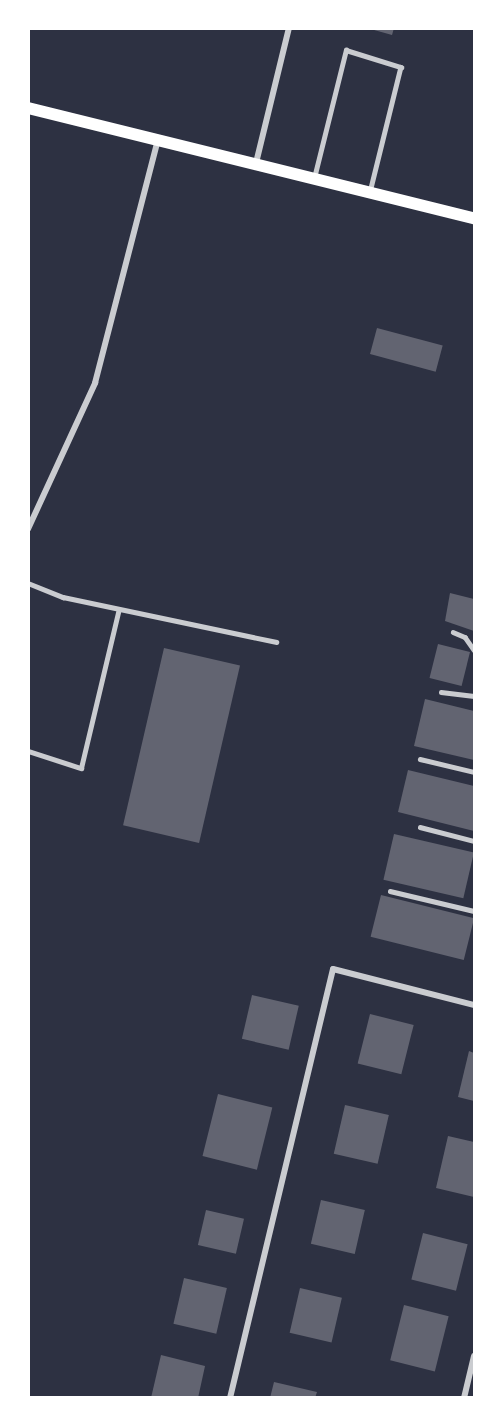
<!DOCTYPE html>
<html>
<head>
<meta charset="utf-8">
<style>
	body { margin:0 }
	#map { position:relative; width:503px; height:1426px; overflow:hidden; background:#2d3142; font-family:"Noto Sans",sans-serif }
	div>[style] { position:absolute }
	.building>* { inset:0; background:#626471; transform-origin:0 0 }
	.service>* { height:4.5px; margin:-2.25px; padding:0 2.25px; transform-origin:2.25px; border-radius:2.25px; background:#caccd0 }
	.minor>* { height:6px; margin:-3px; padding:0 3px; transform-origin:3px; border-radius:3px; background:#caccd0 }
	.secondary>* { height:12px; margin:-6px; padding:0 6px; transform-origin:6px; border-radius:6px; background:#fff }
	span { translate:-50% -50%; white-space:nowrap; text-align:center; line-height:1.15; -webkit-text-stroke:6px #fff; paint-order:stroke }
	.frame { position:absolute; inset:0; border:30px solid #fff; pointer-events:none }
</style>
</head>
<body>
<div id="map">
	<div class="building">
		<div style="clip-path:polygon(367px 28px,394px 28px,392px 35px)"></div>
		<div style="left:377px;top:328px;width:68px;height:27px;rotate:15deg"></div>
		<div style="clip-path:polygon(450px 593px,474px 599px,474px 631px,445px 621px)"></div>
		<div style="left:438px;top:644px;width:33px;height:35px;rotate:14deg"></div>
		<div style="left:164px;top:648px;width:78px;height:182px;rotate:13deg"></div>
		<div style="clip-path:polygon(425px 699px,474px 711px,474px 760px,414px 746px)"></div>
		<div style="clip-path:polygon(408px 770px,474px 786px,474px 831px,398px 812px)"></div>
		<div style="left:394px;top:834px;width:82px;height:47px;rotate:13deg"></div>
		<div style="left:381px;top:895px;width:96px;height:43px;rotate:14deg"></div>
		<div style="left:252px;top:995px;width:48px;height:45px;rotate:13deg"></div>
		<div style="left:370px;top:1014px;width:45px;height:51px;rotate:14deg"></div>
		<div style="clip-path:polygon(469px 1051px,474px 1053px,474px 1101px,458px 1097px)"></div>
		<div style="left:218px;top:1094px;width:56px;height:64px;rotate:14deg"></div>
		<div style="left:345px;top:1105px;width:45px;height:50px;rotate:13deg"></div>
		<div style="clip-path:polygon(448px 1136px,474px 1142px,474px 1197px,436px 1188px)"></div>
		<div style="left:321px;top:1200px;width:45px;height:45px;rotate:13deg"></div>
		<div style="left:206px;top:1210px;width:39px;height:36px;rotate:13deg"></div>
		<div style="left:423px;top:1233px;width:46px;height:48px;rotate:14deg"></div>
		<div style="left:184px;top:1278px;width:44px;height:47px;rotate:13deg"></div>
		<div style="left:300px;top:1288px;width:43px;height:46px;rotate:13deg"></div>
		<div style="left:404px;top:1305px;width:46px;height:57px;rotate:14deg"></div>
		<div style="clip-path:polygon(161px 1355px,205px 1366px,198px 1398px,151px 1398px)"></div>
		<div style="clip-path:polygon(274px 1382px,317px 1392px,315px 1398px,270px 1398px)"></div>
	</div>
	<div class="service">
		<div style="left:314px;top:178px;width:132px;rotate:-76deg"></div>
		<div style="left:346px;top:50px;width:58px;rotate:17.2deg"></div>
		<div style="left:401px;top:67px;width:129px;rotate:103.9deg"></div>
		<div style="left:28px;top:583px;width:38px;rotate:22deg"></div>
		<div style="left:63px;top:597px;width:218px;rotate:11.9deg"></div>
		<div style="left:453px;top:632px;width:13px;rotate:23deg"></div>
		<div style="left:465px;top:637px;width:16px;rotate:55deg"></div>
		<div style="left:441px;top:692px;width:33px;rotate:7deg"></div>
		<div style="left:28px;top:751px;width:56px;rotate:17.8deg"></div>
		<div style="left:81px;top:768px;width:163px;rotate:-76.6deg"></div>
		<div style="left:420px;top:759px;width:56px;rotate:13.5deg"></div>
		<div style="left:420px;top:827px;width:56px;rotate:14.5deg"></div>
		<div style="left:390px;top:891px;width:86px;rotate:13.4deg"></div>
	</div>
	<div class="minor">
		<div style="left:256px;top:163px;width:139px;rotate:-76.3deg"></div>
		<div style="left:28px;top:529px;width:161px;rotate:-65.3deg"></div>
		<div style="left:95px;top:383px;width:251px;rotate:-75.5deg"></div>
		<div style="left:230px;top:1398px;width:441px;rotate:-76.5deg"></div>
		<div style="left:333px;top:969px;width:146px;rotate:14.3deg"></div>
		<div style="left:464px;top:1398px;width:43px;rotate:-76.6deg"></div>
	</div>
	<div class="secondary">
		<div style="left:28px;top:108px;width:459px;rotate:13.9deg"></div>
	</div>
	<div class="frame"></div>
</div>
</body>
</html>
